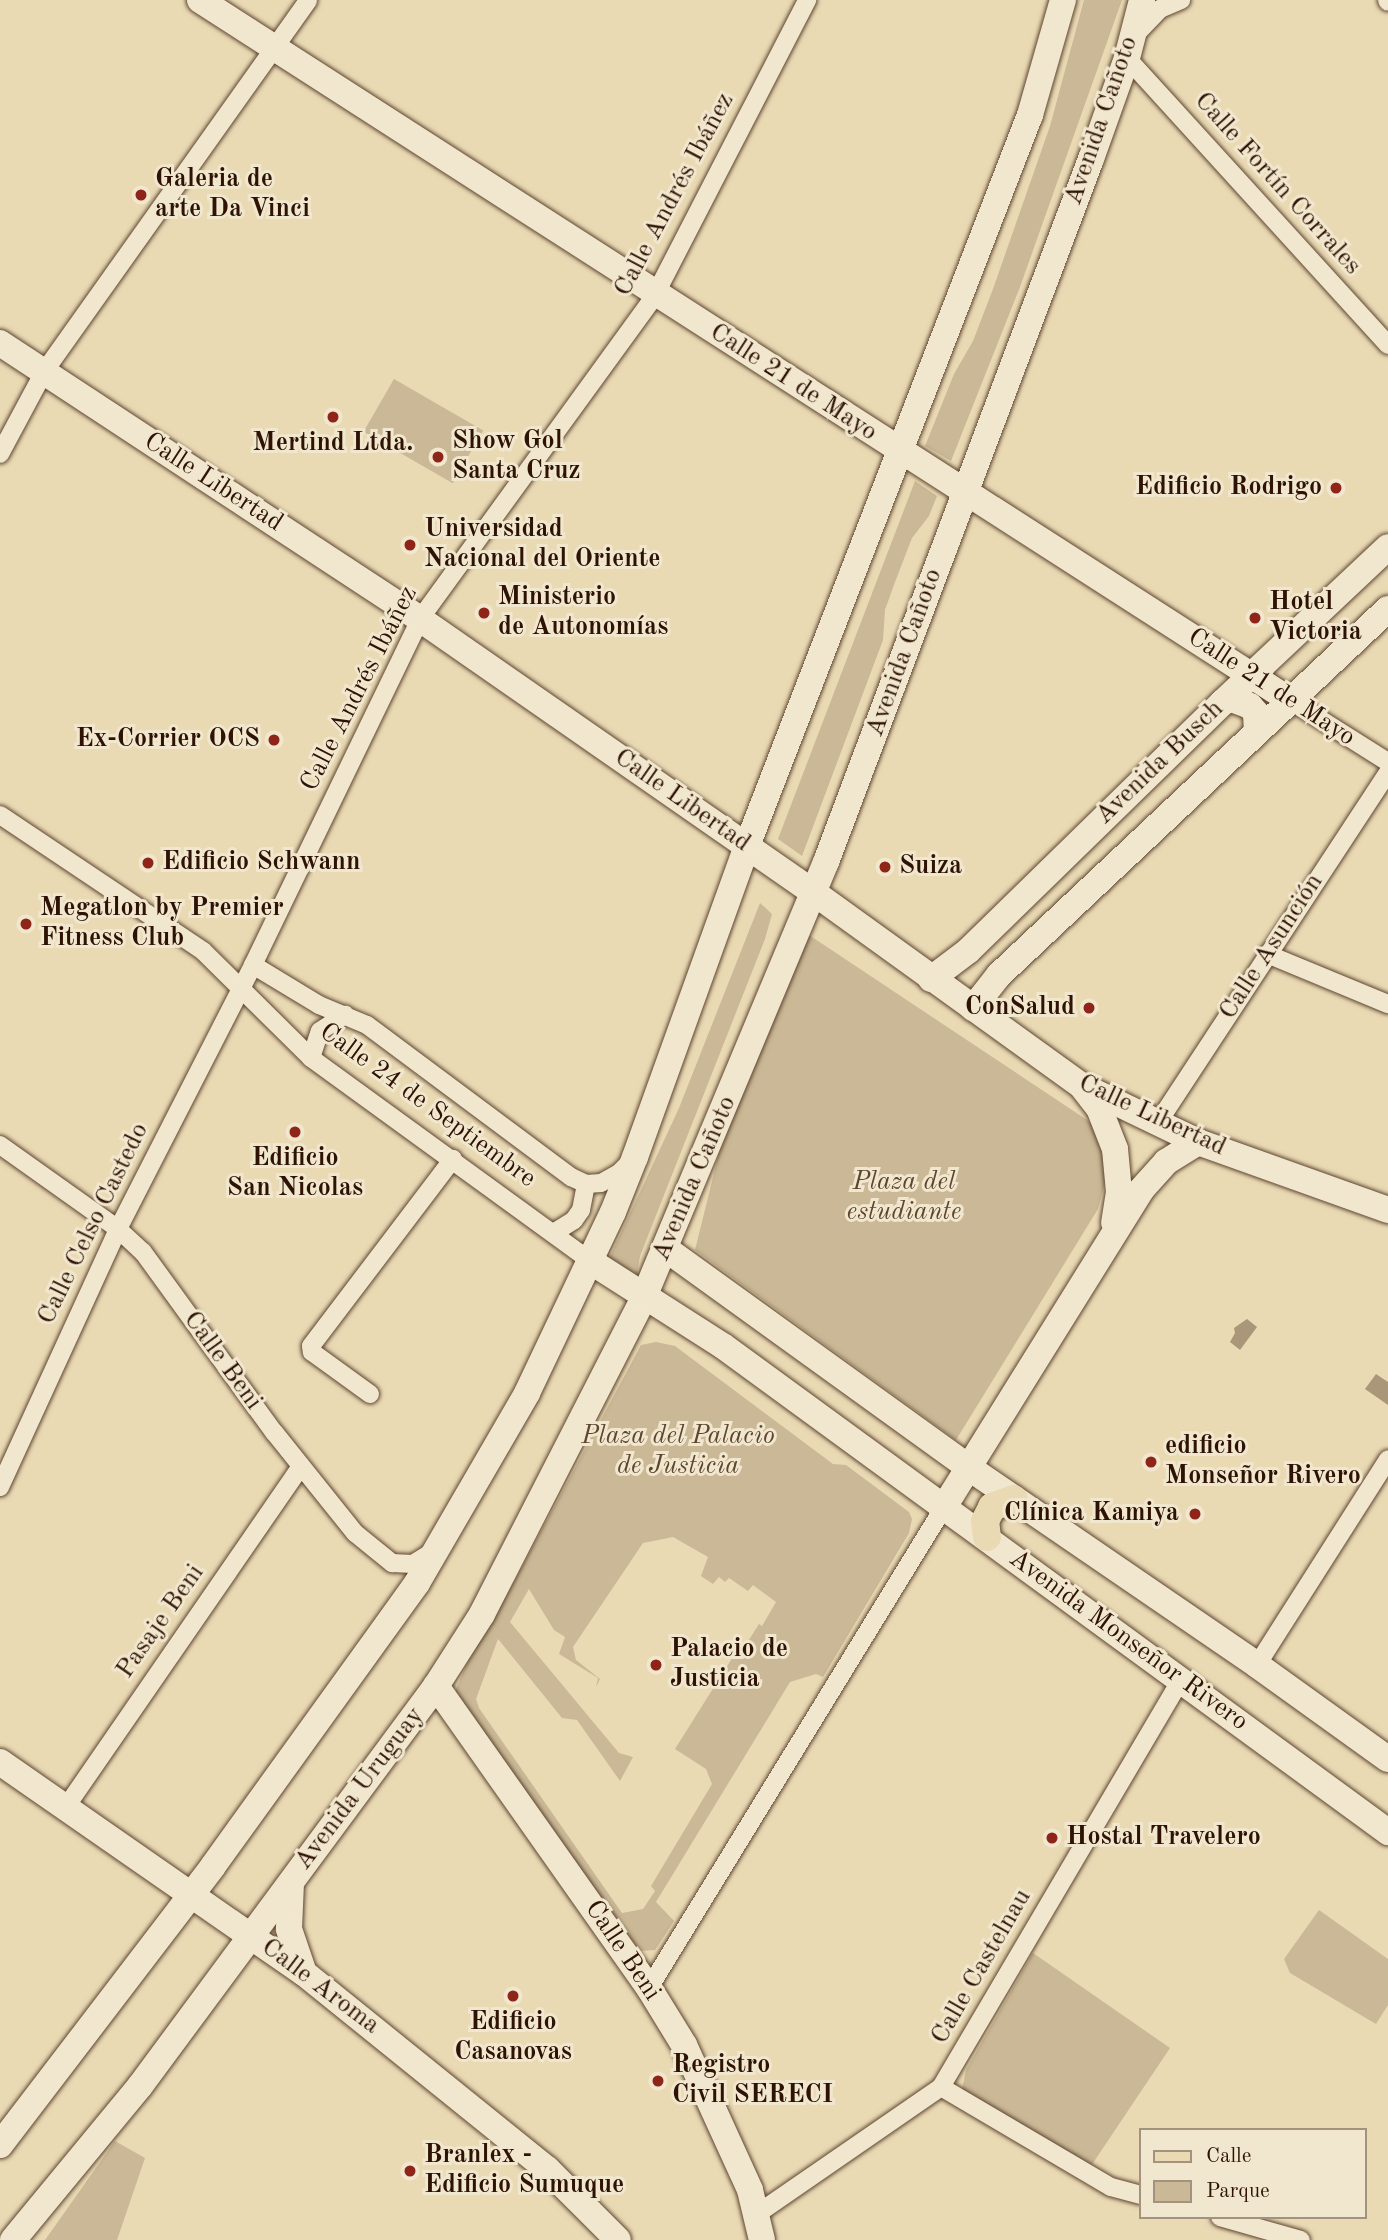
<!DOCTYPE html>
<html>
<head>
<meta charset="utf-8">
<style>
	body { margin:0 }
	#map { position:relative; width:1388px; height:2240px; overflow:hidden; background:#eadab4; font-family:"Old Standard TT",serif }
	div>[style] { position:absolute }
	.green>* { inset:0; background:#cab896; transform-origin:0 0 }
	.water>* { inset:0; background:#aa9678 }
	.roads { filter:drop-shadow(0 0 2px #5d4530) drop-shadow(0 0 2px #5d4530) }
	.street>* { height:18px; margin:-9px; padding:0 9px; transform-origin:9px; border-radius:9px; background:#f1e7ce }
	.secondary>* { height:26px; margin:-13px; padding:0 13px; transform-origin:13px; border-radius:13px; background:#f1e7ce }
	.primary>* { height:28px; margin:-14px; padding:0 14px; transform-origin:14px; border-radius:14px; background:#eadab4 }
	.dots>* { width:19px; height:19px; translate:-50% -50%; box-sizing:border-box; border:4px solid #f1e7ce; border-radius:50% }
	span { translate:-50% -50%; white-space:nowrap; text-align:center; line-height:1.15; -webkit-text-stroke:6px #f1e7ce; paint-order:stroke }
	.street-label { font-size:26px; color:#2e1304 }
	.poi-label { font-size:26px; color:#2e1304; font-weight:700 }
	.left { translate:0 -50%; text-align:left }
	.right { translate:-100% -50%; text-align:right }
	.park-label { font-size:26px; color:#5d4530; font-style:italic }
	.legend { position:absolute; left:1139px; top:2128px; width:228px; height:91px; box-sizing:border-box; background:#f1e7ce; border:2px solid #a3927d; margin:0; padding:9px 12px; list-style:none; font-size:21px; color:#2e1304 }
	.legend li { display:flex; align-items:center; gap:14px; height:35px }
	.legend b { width:35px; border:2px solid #a3927d }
</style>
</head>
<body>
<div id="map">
	<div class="green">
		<div style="clip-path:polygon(1084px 0,1122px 0,1020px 287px,951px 461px,925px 446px,954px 374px,973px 341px,993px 289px,1050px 126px)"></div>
		<div style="left:394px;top:379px;width:103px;height:61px;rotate:30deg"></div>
		<div style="clip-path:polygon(915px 481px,937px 496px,929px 516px,912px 538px,895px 582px,885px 610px,883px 640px,802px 856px,778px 839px)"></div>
		<div style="clip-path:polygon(760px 903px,772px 914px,765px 939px,640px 1256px,635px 1284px,608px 1261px,679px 1108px)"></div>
		<div style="clip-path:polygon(803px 931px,1087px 1120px,1094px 1127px,1105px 1158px,1106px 1179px,1098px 1209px,956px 1440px,695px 1250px,719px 1153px)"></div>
		<div style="clip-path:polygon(evenodd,656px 1342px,675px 1346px,833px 1464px,846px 1465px,909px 1512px,912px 1519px,909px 1533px,823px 1677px,816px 1674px,790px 1682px,656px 1902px,674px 1921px,655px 1950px,641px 1951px,616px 1925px,456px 1695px,456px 1689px,471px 1654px,515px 1580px,641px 1345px,656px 1342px,673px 1537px,708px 1557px,701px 1576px,713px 1584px,719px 1577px,725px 1582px,729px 1578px,748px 1591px,753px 1585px,776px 1602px,762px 1626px,759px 1624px,745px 1646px,741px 1644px,675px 1749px,706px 1769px,712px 1784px,651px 1886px,655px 1891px,643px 1909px,622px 1913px,479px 1708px,476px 1699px,498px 1639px,562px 1718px,577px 1720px,620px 1781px,633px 1757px,619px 1753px,510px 1622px,529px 1589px,554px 1630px,565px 1637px,559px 1654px,598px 1678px,596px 1687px,600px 1679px,576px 1660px,573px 1647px,643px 1543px,673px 1537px)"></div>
		<div style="clip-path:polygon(1319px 1910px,1388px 1959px,1388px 2005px,1376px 2024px,1290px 1973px,1284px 1959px)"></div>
		<div style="clip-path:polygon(1033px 1953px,1170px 2048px,1089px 2169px,962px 2090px,966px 2070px)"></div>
		<div style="clip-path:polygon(115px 2141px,145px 2158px,117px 2240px,45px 2240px)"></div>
	</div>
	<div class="water">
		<div style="clip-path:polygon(1247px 1319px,1257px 1327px,1240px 1350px,1230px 1342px,1235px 1333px,1234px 1328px)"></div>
		<div style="clip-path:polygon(1376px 1374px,1388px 1382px,1388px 1405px,1365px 1389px)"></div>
	</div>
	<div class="roads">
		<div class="street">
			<div style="left:1387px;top:0;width:2px;rotate:63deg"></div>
			<div style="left:1136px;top:34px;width:35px;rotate:-46deg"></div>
			<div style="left:1160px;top:9px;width:23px;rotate:-23deg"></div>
			<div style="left:1127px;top:58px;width:388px;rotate:47.7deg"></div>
			<div style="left:0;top:454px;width:93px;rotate:-61.8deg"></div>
			<div style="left:44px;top:372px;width:456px;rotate:-54.6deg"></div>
			<div style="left:1291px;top:701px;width:115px;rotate:32.2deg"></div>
			<div style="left:0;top:815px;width:244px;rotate:33.8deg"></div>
			<div style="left:203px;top:951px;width:152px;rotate:44.7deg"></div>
			<div style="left:311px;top:1058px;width:345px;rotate:36deg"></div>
			<div style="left:1267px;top:954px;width:131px;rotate:22.5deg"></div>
			<div style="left:253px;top:965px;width:77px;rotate:31.2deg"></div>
			<div style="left:319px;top:1005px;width:52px;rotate:22.6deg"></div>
			<div style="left:367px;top:1025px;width:254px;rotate:36.7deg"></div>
			<div style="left:571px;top:1177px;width:17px;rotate:25deg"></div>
			<div style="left:586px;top:1184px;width:15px;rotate:-4deg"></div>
			<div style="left:601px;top:1183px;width:21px;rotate:-29deg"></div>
			<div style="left:619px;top:1173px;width:16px;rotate:-45deg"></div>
			<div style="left:311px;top:1058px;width:28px;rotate:-72deg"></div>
			<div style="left:320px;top:1031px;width:30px;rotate:-33deg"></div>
			<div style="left:1157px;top:1124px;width:421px;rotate:-56.7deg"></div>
			<div style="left:0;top:1145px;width:145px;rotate:35.4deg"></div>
			<div style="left:118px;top:1229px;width:34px;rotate:43deg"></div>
			<div style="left:143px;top:1252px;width:223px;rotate:54deg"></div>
			<div style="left:274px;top:1432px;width:129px;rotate:51.3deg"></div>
			<div style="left:355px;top:1533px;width:48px;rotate:39deg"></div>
			<div style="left:392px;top:1563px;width:21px;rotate:3deg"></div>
			<div style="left:413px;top:1564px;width:22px;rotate:-32deg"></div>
			<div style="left:555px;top:1232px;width:22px;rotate:-32deg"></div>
			<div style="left:574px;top:1220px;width:12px;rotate:-55deg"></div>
			<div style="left:581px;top:1210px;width:26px;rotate:-79deg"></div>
			<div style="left:370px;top:1394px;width:72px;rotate:-144.1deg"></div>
			<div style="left:312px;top:1352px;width:6px;rotate:-99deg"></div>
			<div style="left:311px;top:1346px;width:235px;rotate:-52.8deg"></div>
			<div style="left:0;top:1487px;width:284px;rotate:-65.4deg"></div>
			<div style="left:118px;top:1229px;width:297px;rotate:-62.9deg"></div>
			<div style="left:253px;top:965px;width:384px;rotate:-64.2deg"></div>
			<div style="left:420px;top:619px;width:400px;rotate:-54deg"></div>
			<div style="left:655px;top:295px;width:332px;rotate:-62.7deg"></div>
			<div style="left:1257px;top:1665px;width:244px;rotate:-57.5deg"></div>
			<div style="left:66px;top:1807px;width:414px;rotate:-55.4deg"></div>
			<div style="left:649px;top:1988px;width:564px;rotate:-58.48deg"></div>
			<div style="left:941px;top:2087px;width:197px;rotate:30.5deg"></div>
			<div style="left:1111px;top:2187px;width:31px;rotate:15deg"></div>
			<div style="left:757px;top:2214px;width:224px;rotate:-34.6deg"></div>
			<div style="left:941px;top:2087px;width:472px;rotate:-59.5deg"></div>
			<div style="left:1220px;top:2217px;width:84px;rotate:15.9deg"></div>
		</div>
		<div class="secondary">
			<div style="left:200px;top:0;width:1297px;rotate:32.72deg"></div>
			<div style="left:0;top:343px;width:503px;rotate:33.31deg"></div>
			<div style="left:420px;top:619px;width:479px;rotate:34.8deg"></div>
			<div style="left:813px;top:892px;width:332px;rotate:35.8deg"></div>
			<div style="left:1082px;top:1086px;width:129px;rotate:25.8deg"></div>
			<div style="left:1198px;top:1142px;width:202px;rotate:19.7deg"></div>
			<div style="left:1223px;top:702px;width:9px;rotate:-18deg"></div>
			<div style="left:1232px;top:699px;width:19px;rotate:21deg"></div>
			<div style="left:1250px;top:706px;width:9px;rotate:49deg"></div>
			<div style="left:1256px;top:713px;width:19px;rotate:87deg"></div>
			<div style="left:931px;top:979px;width:46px;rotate:-37.1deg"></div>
			<div style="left:968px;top:951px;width:356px;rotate:-44.3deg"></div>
			<div style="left:1223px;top:702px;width:226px;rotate:-43.2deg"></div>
			<div style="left:973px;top:1008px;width:42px;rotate:-51.8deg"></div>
			<div style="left:999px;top:975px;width:534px;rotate:-43.26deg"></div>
			<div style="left:1084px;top:1089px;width:24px;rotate:52deg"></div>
			<div style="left:1099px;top:1108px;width:44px;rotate:68.7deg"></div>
			<div style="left:1115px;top:1149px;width:43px;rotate:84.7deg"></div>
			<div style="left:1119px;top:1192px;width:31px;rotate:99deg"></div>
			<div style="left:666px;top:1249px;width:372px;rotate:35.8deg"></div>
			<div style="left:968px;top:1467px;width:350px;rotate:34.4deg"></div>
			<div style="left:1257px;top:1665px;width:161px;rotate:35.7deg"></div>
			<div style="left:590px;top:1261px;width:158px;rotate:32.6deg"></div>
			<div style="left:723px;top:1346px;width:824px;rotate:36.16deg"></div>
			<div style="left:944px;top:1507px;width:373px;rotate:-58.1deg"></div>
			<div style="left:1141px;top:1190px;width:38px;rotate:-48deg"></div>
			<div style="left:1166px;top:1162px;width:38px;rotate:-32deg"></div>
			<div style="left:436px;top:1686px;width:370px;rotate:54.8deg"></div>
			<div style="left:649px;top:1988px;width:67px;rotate:58.4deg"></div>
			<div style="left:684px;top:2045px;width:159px;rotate:65.5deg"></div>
			<div style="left:750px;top:2190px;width:51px;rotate:76.5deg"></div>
			<div style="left:0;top:1762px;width:370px;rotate:34.8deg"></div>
			<div style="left:304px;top:1973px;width:312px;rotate:38.9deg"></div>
			<div style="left:547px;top:2169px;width:100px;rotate:45deg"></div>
			<div style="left:291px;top:1883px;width:46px;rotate:92.5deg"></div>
			<div style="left:289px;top:1929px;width:46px;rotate:71.2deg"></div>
			<div style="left:0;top:2145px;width:351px;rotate:-52.6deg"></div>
			<div style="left:213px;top:1866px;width:349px;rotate:-54.2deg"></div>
			<div style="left:417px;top:1583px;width:220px;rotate:-59.9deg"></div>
			<div style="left:527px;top:1393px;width:200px;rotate:-64.6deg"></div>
			<div style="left:613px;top:1212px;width:59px;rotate:-68.2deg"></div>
			<div style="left:635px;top:1157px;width:331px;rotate:-70.2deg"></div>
			<div style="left:747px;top:846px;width:784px;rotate:-68.84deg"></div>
			<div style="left:1030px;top:115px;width:120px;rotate:-74deg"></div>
			<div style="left:13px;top:2240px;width:200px;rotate:-50.5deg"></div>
			<div style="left:140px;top:2086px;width:498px;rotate:-53.5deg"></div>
			<div style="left:436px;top:1686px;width:85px;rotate:-57.4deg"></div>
			<div style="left:482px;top:1614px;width:356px;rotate:-62.9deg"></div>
			<div style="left:644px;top:1297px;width:472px;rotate:-67.3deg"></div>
			<div style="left:826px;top:862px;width:751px;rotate:-69.35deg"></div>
			<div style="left:1091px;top:159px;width:107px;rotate:-70.4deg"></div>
			<div style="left:1127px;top:58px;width:60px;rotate:-75.5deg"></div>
		</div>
		<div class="primary">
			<div style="left:987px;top:1537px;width:16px;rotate:-97deg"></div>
			<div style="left:985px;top:1521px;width:16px;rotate:-63deg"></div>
			<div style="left:992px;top:1507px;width:23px;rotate:-20deg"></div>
		</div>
	</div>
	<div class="dots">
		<div style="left:141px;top:195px;background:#8f2418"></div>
		<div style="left:333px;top:417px;background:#8f2418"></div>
		<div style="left:438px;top:457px;background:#8f2418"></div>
		<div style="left:1336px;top:488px;background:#8f2418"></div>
		<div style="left:410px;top:545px;background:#8f2418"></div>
		<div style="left:484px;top:613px;background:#8f2418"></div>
		<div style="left:1255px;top:618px;background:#8f2418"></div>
		<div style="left:274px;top:740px;background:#8f2418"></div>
		<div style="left:148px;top:863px;background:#8f2418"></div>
		<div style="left:885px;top:867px;background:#8f2418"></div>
		<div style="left:26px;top:924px;background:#8f2418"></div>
		<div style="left:1089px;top:1008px;background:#8f2418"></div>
		<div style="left:295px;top:1132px;background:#8f2418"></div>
		<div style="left:1151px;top:1462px;background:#8f2418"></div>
		<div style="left:1195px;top:1514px;background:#8f2418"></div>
		<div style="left:656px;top:1665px;background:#8f2418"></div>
		<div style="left:1052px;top:1838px;background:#8f2418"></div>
		<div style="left:513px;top:1996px;background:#8f2418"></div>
		<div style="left:658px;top:2081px;background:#8f2418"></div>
		<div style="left:410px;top:2171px;background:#8f2418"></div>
	</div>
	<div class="street-label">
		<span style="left:1102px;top:121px;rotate:-71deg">Avenida Cañoto</span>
		<span style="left:1277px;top:184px;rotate:48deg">Calle Fortín Corrales</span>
		<span style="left:675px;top:195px;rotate:-62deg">Calle Andrés Ibáñez</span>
		<span style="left:793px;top:383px;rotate:33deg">Calle 21 de Mayo</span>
		<span style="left:213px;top:483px;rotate:33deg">Calle Libertad</span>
		<span style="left:905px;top:653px;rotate:-70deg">Avenida Cañoto</span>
		<span style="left:1271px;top:688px;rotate:33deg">Calle 21 de Mayo</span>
		<span style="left:360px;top:689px;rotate:-63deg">Calle Andrés Ibáñez</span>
		<span style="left:1160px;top:763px;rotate:-44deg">Avenida Busch</span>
		<span style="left:682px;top:801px;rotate:35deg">Calle Libertad</span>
		<span style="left:1272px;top:947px;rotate:-57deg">Calle Asunción</span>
		<span style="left:427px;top:1106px;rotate:36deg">Calle 24 de Septiembre</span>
		<span style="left:1152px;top:1116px;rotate:25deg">Calle Libertad</span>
		<span style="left:695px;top:1179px;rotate:-67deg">Avenida Cañoto</span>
		<span style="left:94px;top:1224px;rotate:-64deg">Calle Celso Castedo</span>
		<span style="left:222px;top:1361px;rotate:54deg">Calle Beni</span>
		<span style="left:161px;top:1622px;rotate:-55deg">Pasaje Beni</span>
		<span style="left:1128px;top:1641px;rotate:36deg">Avenida Monseñor Rivero</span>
		<span style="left:360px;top:1789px;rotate:-53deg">Avenida Uruguay</span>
		<span style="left:622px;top:1951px;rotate:56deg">Calle Beni</span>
		<span style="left:982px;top:1967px;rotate:-60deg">Calle Castelnau</span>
		<span style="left:320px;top:1987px;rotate:37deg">Calle Aroma</span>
	</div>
	<div class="poi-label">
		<span class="left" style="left:155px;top:195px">Galeria de<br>arte Da Vinci</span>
		<span class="left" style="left:452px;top:457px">Show Gol<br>Santa Cruz</span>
		<span style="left:333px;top:444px">Mertind Ltda.</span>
		<span class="right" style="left:1322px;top:488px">Edificio Rodrigo</span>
		<span class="left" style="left:424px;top:545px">Universidad<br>Nacional del Oriente</span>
		<span class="left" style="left:498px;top:613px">Ministerio<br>de Autonomías</span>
		<span class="left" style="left:1269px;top:618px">Hotel<br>Victoria</span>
		<span class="right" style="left:260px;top:740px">Ex-Corrier OCS</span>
		<span class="left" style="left:162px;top:863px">Edificio Schwann</span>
		<span class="left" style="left:899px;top:867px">Suiza</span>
		<span class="left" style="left:40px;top:924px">Megatlon by Premier<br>Fitness Club</span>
		<span class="right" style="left:1075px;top:1008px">ConSalud</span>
		<span style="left:295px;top:1174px">Edificio<br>San Nicolas</span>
		<span class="left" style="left:1165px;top:1462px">edificio<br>Monseñor Rivero</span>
		<span class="right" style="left:1179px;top:1514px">Clínica Kamiya</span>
		<span class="left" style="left:670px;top:1665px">Palacio de<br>Justicia</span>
		<span class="left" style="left:1066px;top:1838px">Hostal Travelero</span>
		<span style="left:513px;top:2038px">Edificio<br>Casanovas</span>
		<span class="left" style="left:672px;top:2081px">Registro<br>Civil SERECI</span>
		<span class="left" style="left:424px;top:2171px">Branlex -<br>Edificio Sumuque</span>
	</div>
	<div class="park-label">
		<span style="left:904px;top:1198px">Plaza del<br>estudiante</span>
		<span style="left:678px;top:1452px">Plaza del Palacio<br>de Justicia</span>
	</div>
	<ul class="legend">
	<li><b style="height:9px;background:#eadab4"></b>Calle</li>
	<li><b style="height:19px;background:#cab896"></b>Parque</li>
	</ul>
</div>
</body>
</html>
